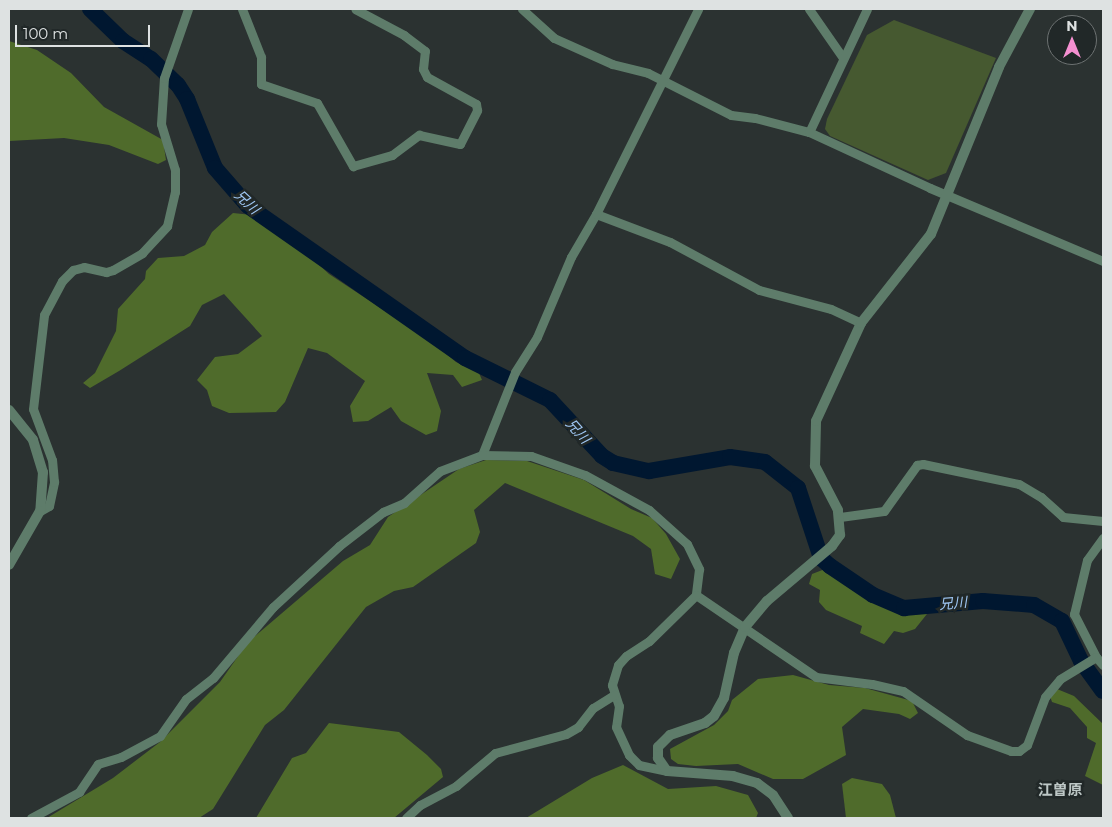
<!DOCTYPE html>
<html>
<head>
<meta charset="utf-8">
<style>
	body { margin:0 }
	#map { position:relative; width:1112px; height:827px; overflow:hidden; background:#2b3231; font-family:Montserrat,"Noto Sans JP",sans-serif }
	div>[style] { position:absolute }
	.green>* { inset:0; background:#465930 }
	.forest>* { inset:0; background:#4f6b2b }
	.river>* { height:16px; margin:-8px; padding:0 8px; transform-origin:8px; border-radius:8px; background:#001730 }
	.minor>* { height:9px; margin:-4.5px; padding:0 4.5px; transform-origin:4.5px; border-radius:4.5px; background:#5e7c6a }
	.tertiary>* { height:10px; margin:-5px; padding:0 5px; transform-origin:5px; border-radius:5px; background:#5e7c6a }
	span { translate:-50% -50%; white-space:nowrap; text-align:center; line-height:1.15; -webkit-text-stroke:5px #212828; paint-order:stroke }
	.water-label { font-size:14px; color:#a0c8f5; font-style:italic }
	.quarter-label { font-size:15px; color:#bdc7c6; font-weight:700 }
	.frame { position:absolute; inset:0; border:10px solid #dee2e2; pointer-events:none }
	.north { position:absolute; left:1047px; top:15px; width:50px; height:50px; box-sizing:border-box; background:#212828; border:1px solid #6d7272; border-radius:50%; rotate:0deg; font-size:14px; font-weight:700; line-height:20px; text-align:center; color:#dee2e2 }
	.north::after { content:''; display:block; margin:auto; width:18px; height:22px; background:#f590d1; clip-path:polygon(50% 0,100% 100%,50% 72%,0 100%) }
	.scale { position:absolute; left:15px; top:25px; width:135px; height:22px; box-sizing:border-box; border:2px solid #dee2e2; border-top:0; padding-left:6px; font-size:15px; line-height:18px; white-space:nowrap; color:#dee2e2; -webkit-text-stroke:4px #212828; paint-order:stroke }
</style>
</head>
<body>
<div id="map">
	<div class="green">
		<div style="clip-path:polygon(894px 20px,996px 58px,946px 173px,928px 180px,830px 136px,825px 129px,827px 119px,867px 35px)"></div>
	</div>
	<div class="forest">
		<div style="clip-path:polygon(9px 41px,37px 50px,71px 73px,104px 107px,163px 140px,166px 160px,158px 164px,109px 145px,64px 138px,9px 141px)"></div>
		<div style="clip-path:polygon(233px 213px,252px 215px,299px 246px,329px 274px,432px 342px,456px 362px,479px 373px,482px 380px,462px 387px,453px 375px,427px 373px,441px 411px,437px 431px,426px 435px,401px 421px,391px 407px,368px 421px,353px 422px,350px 406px,365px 381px,327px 353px,308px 348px,285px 402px,276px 412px,229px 413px,212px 406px,207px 390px,197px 380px,215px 357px,238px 354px,262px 336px,224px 294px,202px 305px,190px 326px,119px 371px,90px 388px,83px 383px,95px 373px,116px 331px,118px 309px,145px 279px,146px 271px,158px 258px,184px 256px,205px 245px,212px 232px)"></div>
		<div style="clip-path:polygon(486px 460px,527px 461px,584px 480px,631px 509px,652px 518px,666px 534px,680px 559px,671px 579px,655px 574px,651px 549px,633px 536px,505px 483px,474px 510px,480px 532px,476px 543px,413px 587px,394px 591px,366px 607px,284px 710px,265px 725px,213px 809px,199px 818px,47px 818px,113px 778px,160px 742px,220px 682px,248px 642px,343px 561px,370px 545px,388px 517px,459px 469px)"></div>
		<div style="clip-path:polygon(825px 569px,881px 606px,903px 613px,921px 610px,927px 614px,915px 629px,903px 633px,894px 631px,884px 644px,860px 633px,862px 626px,826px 610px,819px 602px,820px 590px,809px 584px,812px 574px)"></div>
		<div style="clip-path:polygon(793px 675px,829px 685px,865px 688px,912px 701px,918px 713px,910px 719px,899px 714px,863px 709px,842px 727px,846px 755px,803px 779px,773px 779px,738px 764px,696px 766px,678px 764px,671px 759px,670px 749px,714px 725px,728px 711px,732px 700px,758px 679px)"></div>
		<div style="clip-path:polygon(1057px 689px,1074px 696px,1103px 724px,1103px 785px,1085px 776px,1096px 743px,1087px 738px,1087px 727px,1070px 708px,1052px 702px,1050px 696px)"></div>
		<div style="clip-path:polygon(329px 723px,399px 732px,427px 755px,441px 769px,443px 777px,394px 818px,256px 818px,292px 758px,306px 753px)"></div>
		<div style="clip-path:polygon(623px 765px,668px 789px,716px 786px,748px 795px,758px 813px,756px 818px,526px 818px,592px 778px)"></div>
		<div style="clip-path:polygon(852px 778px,882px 784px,890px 795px,896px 818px,846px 818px,842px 784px)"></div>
	</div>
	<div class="river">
		<div style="left:90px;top:9px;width:46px;rotate:44.1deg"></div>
		<div style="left:123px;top:41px;width:33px;rotate:33deg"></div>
		<div style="left:151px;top:59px;width:37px;rotate:44deg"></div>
		<div style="left:178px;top:85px;width:17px;rotate:57deg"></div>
		<div style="left:187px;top:99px;width:74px;rotate:67.9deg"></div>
		<div style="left:215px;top:168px;width:50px;rotate:49deg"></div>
		<div style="left:248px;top:206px;width:265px;rotate:35deg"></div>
		<div style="left:465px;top:358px;width:95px;rotate:26.3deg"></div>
		<div style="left:550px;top:400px;width:76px;rotate:47.1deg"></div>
		<div style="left:602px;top:456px;width:13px;rotate:32deg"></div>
		<div style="left:613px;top:463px;width:37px;rotate:13deg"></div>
		<div style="left:649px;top:471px;width:82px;rotate:-9.8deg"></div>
		<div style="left:730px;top:457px;width:35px;rotate:8deg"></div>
		<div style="left:765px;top:462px;width:42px;rotate:38.2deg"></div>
		<div style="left:798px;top:488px;width:74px;rotate:71.8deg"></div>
		<div style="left:821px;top:558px;width:12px;rotate:42deg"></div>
		<div style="left:830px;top:566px;width:52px;rotate:34deg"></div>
		<div style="left:873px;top:595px;width:34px;rotate:23deg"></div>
		<div style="left:904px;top:608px;width:79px;rotate:-5.1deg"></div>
		<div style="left:983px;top:601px;width:51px;rotate:4.5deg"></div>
		<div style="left:1034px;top:605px;width:32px;rotate:30deg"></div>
		<div style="left:1062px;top:621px;width:44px;rotate:64.6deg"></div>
		<div style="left:1081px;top:661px;width:37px;rotate:54deg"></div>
	</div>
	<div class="minor">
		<div style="left:242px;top:9px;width:52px;rotate:68.4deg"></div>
		<div style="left:261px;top:57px;width:27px;rotate:90deg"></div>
		<div style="left:261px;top:84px;width:59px;rotate:18.7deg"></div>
		<div style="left:317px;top:103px;width:73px;rotate:60.3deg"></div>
		<div style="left:353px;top:166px;width:41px;rotate:-15.8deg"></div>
		<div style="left:392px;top:155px;width:34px;rotate:-37deg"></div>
		<div style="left:419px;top:135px;width:42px;rotate:12.4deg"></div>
		<div style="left:460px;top:144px;width:38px;rotate:-63deg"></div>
		<div style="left:477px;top:110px;width:6px;rotate:-99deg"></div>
		<div style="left:476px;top:104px;width:56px;rotate:-151.1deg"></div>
		<div style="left:427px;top:77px;width:9px;rotate:-117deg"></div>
		<div style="left:423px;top:69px;width:18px;rotate:-84deg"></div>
		<div style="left:425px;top:51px;width:26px;rotate:-143deg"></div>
		<div style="left:404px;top:35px;width:55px;rotate:-152deg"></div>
		<div style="left:522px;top:9px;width:43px;rotate:42.2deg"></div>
		<div style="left:554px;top:38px;width:64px;rotate:24.1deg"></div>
		<div style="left:612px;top:64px;width:37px;rotate:14deg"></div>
		<div style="left:648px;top:73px;width:93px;rotate:26.8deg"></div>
		<div style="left:731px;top:115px;width:24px;rotate:7deg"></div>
		<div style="left:755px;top:118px;width:56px;rotate:14.5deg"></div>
		<div style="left:809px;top:9px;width:60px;rotate:55.2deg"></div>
		<div style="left:867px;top:9px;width:136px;rotate:115.2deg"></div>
		<div style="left:809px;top:132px;width:133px;rotate:24.8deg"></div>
		<div style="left:930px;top:188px;width:188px;rotate:22.9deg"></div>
		<div style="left:596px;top:214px;width:79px;rotate:20.7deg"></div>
		<div style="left:670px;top:242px;width:101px;rotate:28.3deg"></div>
		<div style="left:759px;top:290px;width:74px;rotate:14.8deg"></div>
		<div style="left:831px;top:309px;width:33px;rotate:25deg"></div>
		<div style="left:482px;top:455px;width:89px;rotate:-68.3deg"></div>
		<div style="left:515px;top:372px;width:41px;rotate:-57.8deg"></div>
		<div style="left:537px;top:337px;width:87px;rotate:-67deg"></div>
		<div style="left:571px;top:257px;width:50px;rotate:-59.8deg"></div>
		<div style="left:596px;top:214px;width:229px;rotate:-63.5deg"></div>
		<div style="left:40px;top:511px;width:10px;rotate:-29deg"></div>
		<div style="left:49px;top:506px;width:25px;rotate:-78deg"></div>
		<div style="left:54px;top:482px;width:22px;rotate:-95deg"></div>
		<div style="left:52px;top:460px;width:54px;rotate:-110.4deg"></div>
		<div style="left:33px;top:409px;width:95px;rotate:-83.3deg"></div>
		<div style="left:44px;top:315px;width:38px;rotate:-62deg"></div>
		<div style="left:62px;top:281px;width:16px;rotate:-45deg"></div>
		<div style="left:73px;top:270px;width:11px;rotate:-15deg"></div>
		<div style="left:84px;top:267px;width:23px;rotate:13deg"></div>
		<div style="left:106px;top:272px;width:7px;rotate:-16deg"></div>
		<div style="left:113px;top:270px;width:34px;rotate:-30deg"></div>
		<div style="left:142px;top:253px;width:37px;rotate:-47deg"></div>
		<div style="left:167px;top:226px;width:35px;rotate:-77deg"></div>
		<div style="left:175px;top:192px;width:22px;rotate:-90deg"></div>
		<div style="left:175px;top:170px;width:48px;rotate:-106.9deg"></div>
		<div style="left:161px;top:124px;width:46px;rotate:-86.3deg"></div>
		<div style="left:164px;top:78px;width:73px;rotate:-70.8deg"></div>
		<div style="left:840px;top:517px;width:44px;rotate:-7.8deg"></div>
		<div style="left:884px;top:511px;width:57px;rotate:-54.3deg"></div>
		<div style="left:917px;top:465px;width:6px;rotate:-9deg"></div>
		<div style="left:923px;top:464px;width:98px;rotate:11.8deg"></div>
		<div style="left:1019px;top:484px;width:26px;rotate:31deg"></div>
		<div style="left:1041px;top:497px;width:30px;rotate:42deg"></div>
		<div style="left:1063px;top:517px;width:40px;rotate:5.7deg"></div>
		<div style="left:1103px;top:538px;width:27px;rotate:126deg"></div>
		<div style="left:1087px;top:560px;width:56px;rotate:103.5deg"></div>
		<div style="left:1074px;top:614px;width:48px;rotate:62.9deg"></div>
		<div style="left:1096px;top:657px;width:11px;rotate:49deg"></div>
		<div style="left:696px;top:595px;width:145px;rotate:34.3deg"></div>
		<div style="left:816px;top:677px;width:56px;rotate:7.1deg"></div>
		<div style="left:872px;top:684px;width:32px;rotate:13deg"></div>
		<div style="left:903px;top:691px;width:78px;rotate:34.5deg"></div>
		<div style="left:967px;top:735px;width:47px;rotate:20deg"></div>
		<div style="left:1011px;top:751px;width:8px"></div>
		<div style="left:1019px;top:751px;width:10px;rotate:-37deg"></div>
		<div style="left:1027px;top:745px;width:51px;rotate:-69.4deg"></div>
		<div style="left:1045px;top:697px;width:23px;rotate:-50deg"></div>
		<div style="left:1060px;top:679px;width:42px;rotate:-31.4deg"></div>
		<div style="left:31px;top:818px;width:55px;rotate:-28.4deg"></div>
		<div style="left:79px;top:792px;width:34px;rotate:-56deg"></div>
		<div style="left:98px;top:764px;width:24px;rotate:-17deg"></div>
		<div style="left:121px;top:757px;width:44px;rotate:-28.3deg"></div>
		<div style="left:160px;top:736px;width:45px;rotate:-54.9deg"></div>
		<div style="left:186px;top:699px;width:34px;rotate:-38deg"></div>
		<div style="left:213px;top:678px;width:93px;rotate:-49.8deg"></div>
		<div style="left:273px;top:607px;width:90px;rotate:-42.7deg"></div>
		<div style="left:339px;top:546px;width:56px;rotate:-37.7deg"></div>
		<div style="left:383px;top:512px;width:23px;rotate:-23deg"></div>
		<div style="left:404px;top:503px;width:48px;rotate:-41.6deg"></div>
		<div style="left:440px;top:471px;width:45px;rotate:-20.9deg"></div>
		<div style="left:482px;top:455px;width:49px;rotate:1.2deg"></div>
		<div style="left:531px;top:456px;width:57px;rotate:19.4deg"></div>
		<div style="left:585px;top:475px;width:73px;rotate:28.7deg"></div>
		<div style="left:649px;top:510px;width:51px;rotate:41.8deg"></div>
		<div style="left:687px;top:544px;width:28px;rotate:64deg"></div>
		<div style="left:699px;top:569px;width:26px;rotate:97deg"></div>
		<div style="left:696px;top:595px;width:66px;rotate:135.6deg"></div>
		<div style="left:649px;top:641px;width:27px;rotate:147deg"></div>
		<div style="left:626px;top:656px;width:12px;rotate:132deg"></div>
		<div style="left:618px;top:665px;width:21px;rotate:107deg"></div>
		<div style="left:612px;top:685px;width:22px;rotate:72deg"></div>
		<div style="left:619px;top:706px;width:21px;rotate:98deg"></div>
		<div style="left:616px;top:727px;width:31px;rotate:65deg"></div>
		<div style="left:629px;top:755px;width:14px;rotate:45deg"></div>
		<div style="left:639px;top:765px;width:29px;rotate:12deg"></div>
		<div style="left:406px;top:818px;width:19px;rotate:-43deg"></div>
		<div style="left:420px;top:805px;width:41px;rotate:-27.8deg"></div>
		<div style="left:456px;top:786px;width:51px;rotate:-40.2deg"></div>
		<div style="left:495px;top:753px;width:73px;rotate:-15deg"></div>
		<div style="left:566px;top:734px;width:14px;rotate:-30deg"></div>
		<div style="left:578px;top:727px;width:24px;rotate:-52deg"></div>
		<div style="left:593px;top:708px;width:25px;rotate:-32deg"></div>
	</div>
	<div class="tertiary">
		<div style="left:9px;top:410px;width:38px;rotate:51deg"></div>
		<div style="left:33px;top:440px;width:34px;rotate:73deg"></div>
		<div style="left:43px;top:472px;width:39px;rotate:94deg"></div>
		<div style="left:40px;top:511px;width:62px;rotate:119.9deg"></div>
		<div style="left:788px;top:818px;width:27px;rotate:-123deg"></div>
		<div style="left:773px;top:795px;width:20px;rotate:-143deg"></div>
		<div style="left:757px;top:783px;width:25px;rotate:-164deg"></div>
		<div style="left:733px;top:776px;width:66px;rotate:-175.7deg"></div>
		<div style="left:667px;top:771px;width:16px;rotate:-125deg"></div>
		<div style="left:658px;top:758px;width:11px;rotate:-90deg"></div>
		<div style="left:658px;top:747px;width:17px;rotate:-45deg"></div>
		<div style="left:670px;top:735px;width:37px;rotate:-19deg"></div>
		<div style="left:705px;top:723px;width:11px;rotate:-38deg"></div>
		<div style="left:714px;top:716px;width:21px;rotate:-61deg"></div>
		<div style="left:724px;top:698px;width:46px;rotate:-77.5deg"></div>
		<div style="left:734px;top:653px;width:28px;rotate:-67deg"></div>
		<div style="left:745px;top:627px;width:34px;rotate:-50deg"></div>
		<div style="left:767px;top:601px;width:85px;rotate:-40.2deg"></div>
		<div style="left:832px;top:546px;width:14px;rotate:-54deg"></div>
		<div style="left:840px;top:535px;width:25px;rotate:-95deg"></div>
		<div style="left:838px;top:510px;width:50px;rotate:-117.6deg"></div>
		<div style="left:815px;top:466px;width:45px;rotate:-88.7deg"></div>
		<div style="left:816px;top:421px;width:108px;rotate:-65.3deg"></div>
		<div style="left:861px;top:323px;width:113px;rotate:-51.8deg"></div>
		<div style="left:931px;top:234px;width:180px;rotate:-67.8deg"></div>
		<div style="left:999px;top:67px;width:66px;rotate:-61.9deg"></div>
	</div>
	<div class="water-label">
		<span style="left:247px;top:202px;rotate:43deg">兄川</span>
		<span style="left:578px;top:431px;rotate:48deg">兄川</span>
		<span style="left:953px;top:603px;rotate:-5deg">兄川</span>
	</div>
	<div class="quarter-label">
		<span style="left:1060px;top:790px">江曽原</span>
	</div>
	<div class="frame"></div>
	<div class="north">N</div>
	<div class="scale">100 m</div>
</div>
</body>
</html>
